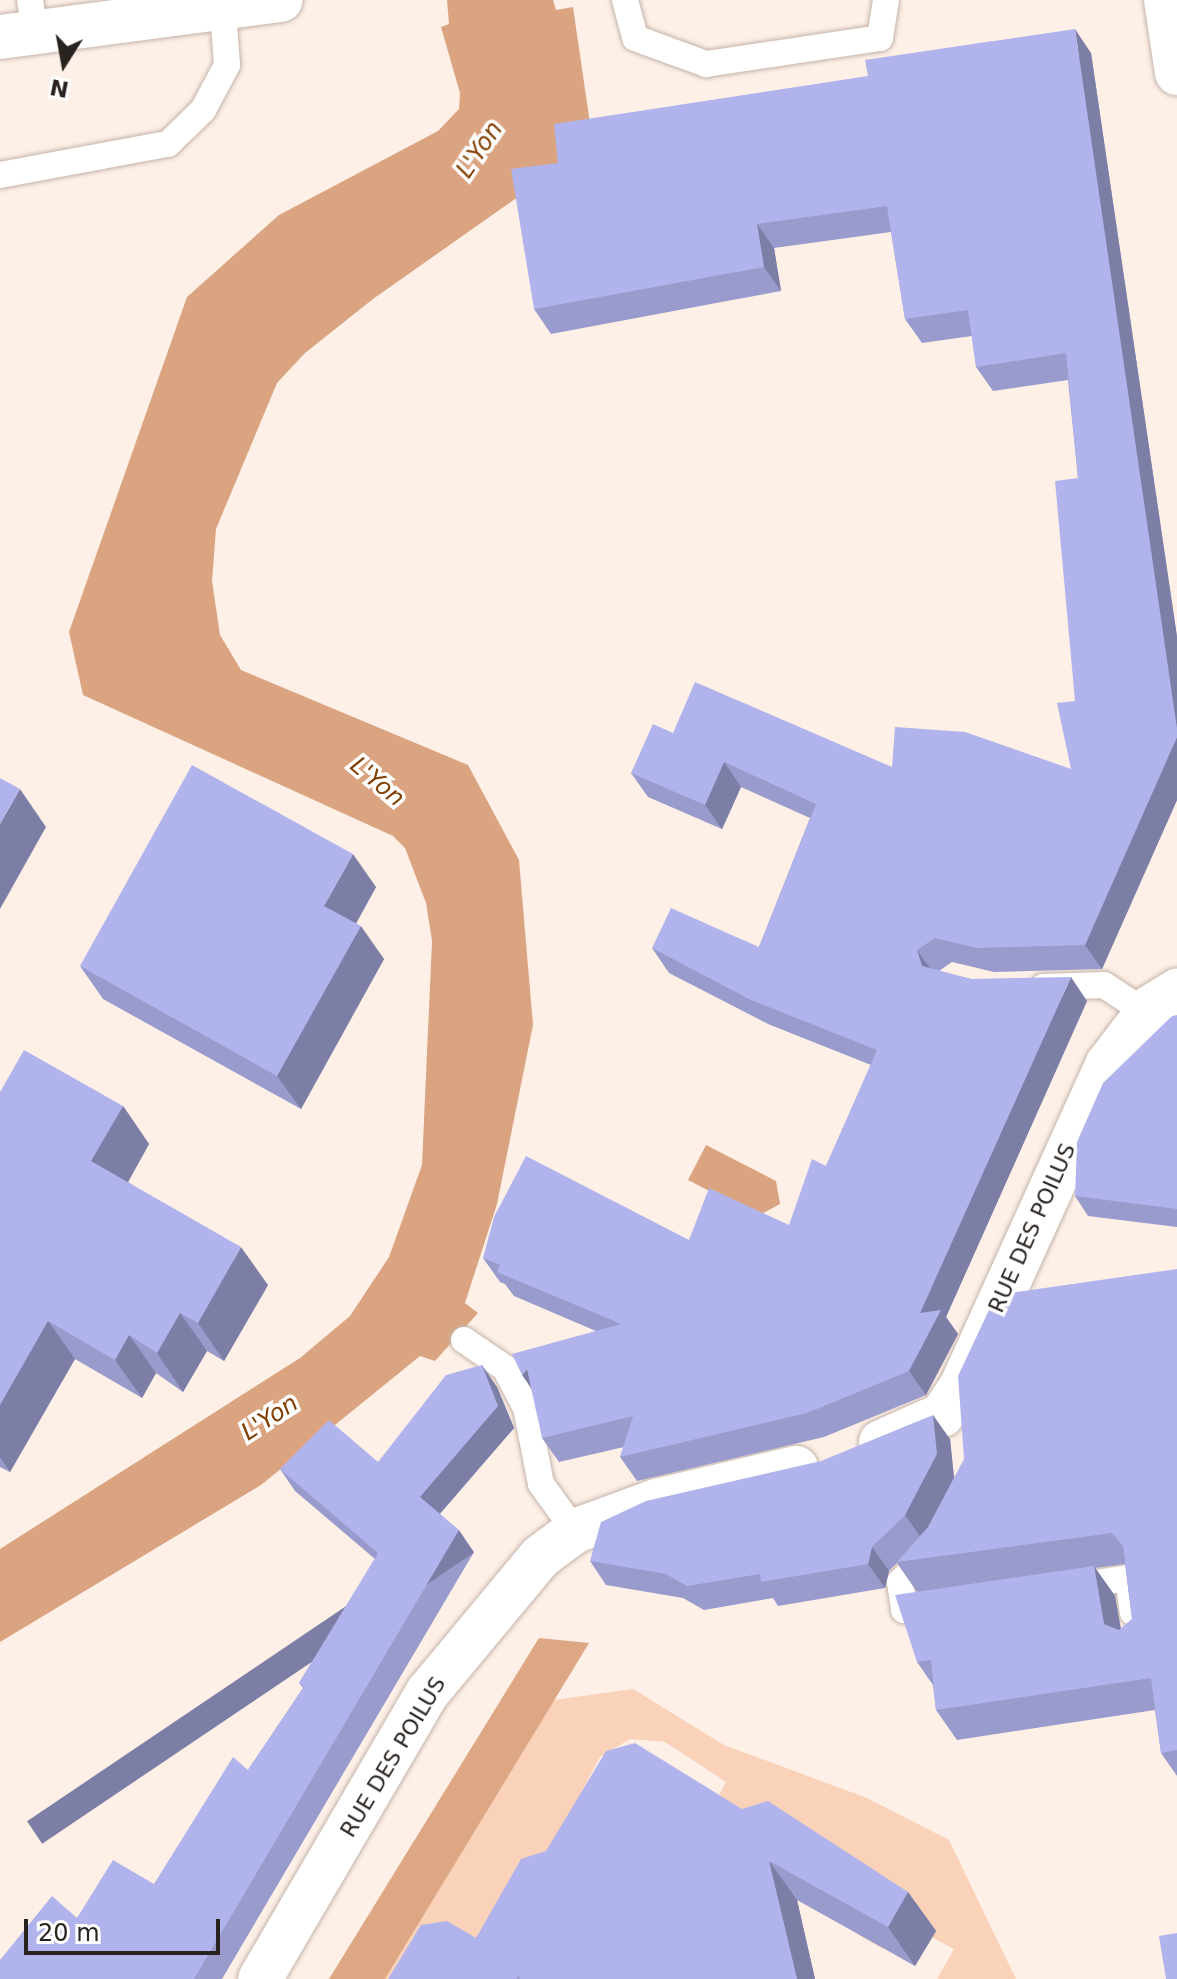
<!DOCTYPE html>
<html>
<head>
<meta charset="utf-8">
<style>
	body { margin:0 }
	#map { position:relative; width:1177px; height:1979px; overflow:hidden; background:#fef0e7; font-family:"DejaVu Sans",sans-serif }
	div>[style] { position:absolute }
	.green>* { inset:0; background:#f9d2b9 }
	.forest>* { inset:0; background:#dda784 }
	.water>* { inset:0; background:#daa481 }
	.roads { filter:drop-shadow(0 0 2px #c4b3a8) drop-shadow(0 0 2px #c4b3a8) }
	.lane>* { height:26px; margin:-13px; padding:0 13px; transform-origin:13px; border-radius:13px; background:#fff }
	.street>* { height:44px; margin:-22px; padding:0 22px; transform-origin:22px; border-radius:22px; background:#fff }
	.secondary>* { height:44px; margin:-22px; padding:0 22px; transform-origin:22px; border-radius:22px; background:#fff }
	.wall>* { inset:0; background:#989bcb }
	.shaded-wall>* { inset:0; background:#7c7ea5; transform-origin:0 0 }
	.building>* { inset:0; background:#b1b4ec }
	span { translate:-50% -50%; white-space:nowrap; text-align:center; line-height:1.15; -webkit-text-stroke:7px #fff; paint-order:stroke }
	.street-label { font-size:22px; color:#29231f }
	.water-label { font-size:24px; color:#824005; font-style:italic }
	.north { position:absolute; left:24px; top:24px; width:80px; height:80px; -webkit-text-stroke:6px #fff; paint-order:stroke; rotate:191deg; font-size:22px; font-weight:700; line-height:32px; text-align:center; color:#29231f }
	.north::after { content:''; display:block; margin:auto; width:28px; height:36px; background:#29231f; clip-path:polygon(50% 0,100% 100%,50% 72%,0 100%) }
	.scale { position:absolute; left:24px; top:1919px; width:196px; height:36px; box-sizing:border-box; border:4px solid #29231f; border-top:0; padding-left:10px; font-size:24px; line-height:28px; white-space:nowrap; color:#29231f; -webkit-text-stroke:6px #fff; paint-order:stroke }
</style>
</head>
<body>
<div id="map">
	<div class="green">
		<div style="clip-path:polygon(633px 1689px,724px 1745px,867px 1798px,949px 1840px,1016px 1979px,937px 1979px,954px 1949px,903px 1922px,883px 1949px,857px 1934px,872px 1905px,713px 1806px,726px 1782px,665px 1742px,630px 1739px,600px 1757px,564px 1825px,565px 1882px,428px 1979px,385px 1979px,554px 1700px)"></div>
	</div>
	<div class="forest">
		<div style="clip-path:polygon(539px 1638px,589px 1643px,385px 1979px,329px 1979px)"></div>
	</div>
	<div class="water">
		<div style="clip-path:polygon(447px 0,553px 0,556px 10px,573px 7px,593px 144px,373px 299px,305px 353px,277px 383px,216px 529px,212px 581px,220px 635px,241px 670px,468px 765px,519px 860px,533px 1025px,497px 1204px,465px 1303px,478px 1313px,435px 1361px,420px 1356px,261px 1485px,0 1642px,0 1549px,300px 1358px,350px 1316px,389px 1257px,422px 1165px,432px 941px,426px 903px,405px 848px,393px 836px,83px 695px,69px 632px,187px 297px,279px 215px,438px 131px,459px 109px,460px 93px,441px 27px,449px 24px)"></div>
		<div style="clip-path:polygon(706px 1145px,776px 1181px,780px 1204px,758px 1216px,688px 1180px)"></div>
	</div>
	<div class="roads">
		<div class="lane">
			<div style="left:30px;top:0;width:31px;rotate:81deg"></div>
			<div style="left:625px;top:0;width:39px;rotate:75deg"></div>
			<div style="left:635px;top:38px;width:76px;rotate:20.1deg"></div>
			<div style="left:706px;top:64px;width:176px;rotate:-8.5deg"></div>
			<div style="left:880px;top:38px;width:38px;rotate:-81deg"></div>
			<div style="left:0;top:175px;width:171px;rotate:-10.5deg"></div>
			<div style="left:168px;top:144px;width:49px;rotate:-44.2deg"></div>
			<div style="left:203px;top:110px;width:51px;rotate:-61.9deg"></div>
			<div style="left:227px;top:65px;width:55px;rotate:-94.2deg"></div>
			<div style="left:1043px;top:987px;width:61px;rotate:-1.9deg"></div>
			<div style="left:1104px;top:985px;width:51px;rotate:33.1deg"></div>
			<div style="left:464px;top:1340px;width:50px;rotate:34.3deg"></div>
			<div style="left:505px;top:1368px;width:45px;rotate:62.3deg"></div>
			<div style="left:526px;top:1408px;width:77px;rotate:78.8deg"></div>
			<div style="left:541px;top:1484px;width:58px;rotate:54.1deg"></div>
			<div style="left:1070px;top:1587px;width:59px;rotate:-8.8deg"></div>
			<div style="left:1128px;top:1578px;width:35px;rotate:82deg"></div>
			<div style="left:920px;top:1608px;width:16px;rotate:173deg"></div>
			<div style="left:904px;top:1610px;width:28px;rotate:-98deg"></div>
			<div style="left:900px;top:1582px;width:44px;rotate:-43.2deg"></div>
		</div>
		<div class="street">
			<div style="left:881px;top:1442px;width:67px;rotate:-23.9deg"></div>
			<div style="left:942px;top:1415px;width:34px;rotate:-56deg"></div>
			<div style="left:961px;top:1387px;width:354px;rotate:-65.6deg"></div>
			<div style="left:1107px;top:1065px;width:73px;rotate:-52.8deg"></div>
			<div style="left:1151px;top:1007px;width:31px;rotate:-32deg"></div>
			<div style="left:260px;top:1979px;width:333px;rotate:-59.7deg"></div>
			<div style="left:428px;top:1692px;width:175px;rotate:-50.3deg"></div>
			<div style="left:540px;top:1557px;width:44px;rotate:-36.6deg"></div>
			<div style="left:575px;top:1531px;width:86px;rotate:-20.3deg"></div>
			<div style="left:656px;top:1501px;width:144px;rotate:-13.3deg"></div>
		</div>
		<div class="secondary">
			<div style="left:1166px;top:0;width:74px;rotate:81.4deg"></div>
			<div style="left:0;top:37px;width:283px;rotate:-7.5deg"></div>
		</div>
	</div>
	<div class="wall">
		<div style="clip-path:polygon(1091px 53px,1177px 637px,1177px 800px,1102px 969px,994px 972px,952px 962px,939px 971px,971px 979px,1087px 1001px,946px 1317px,958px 1334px,926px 1395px,824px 1437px,637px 1481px,620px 1457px,624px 1447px,559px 1462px,542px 1438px,596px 1331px,514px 1296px,505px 1284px,500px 1282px,483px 1258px,689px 1240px,789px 1225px,826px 1166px,871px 1065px,768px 1024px,669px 973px,652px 948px,759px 947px,810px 818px,741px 787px,722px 829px,648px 797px,631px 773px,673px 733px,892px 767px,1071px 769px,1075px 701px,1078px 478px,1068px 380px,993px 391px,976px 367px,972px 336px,922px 343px,905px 319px,891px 232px,774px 248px,781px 291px,551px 334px,534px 309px,558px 163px)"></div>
		<div style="clip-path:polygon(376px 887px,356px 924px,384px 959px,301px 1109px,103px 999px,80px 966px)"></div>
		<div style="clip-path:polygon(1177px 1015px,1177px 1227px,1088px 1216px,1075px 1196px)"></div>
		<div style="clip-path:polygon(0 1092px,123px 1106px,149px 1144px,128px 1182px,268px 1285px,224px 1361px,207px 1351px,183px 1392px,156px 1373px,142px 1398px,75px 1359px,10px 1472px,0 1467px)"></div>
		<div style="clip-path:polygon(evenodd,1177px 1269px,1177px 1776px,1161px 1753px,1155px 1710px,957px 1740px,936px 1710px,933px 1685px,917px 1662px,917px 1592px,897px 1563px,889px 1571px,885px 1588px,778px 1606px,773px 1598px,704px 1610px,683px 1598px,606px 1585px,590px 1561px,950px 1439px,954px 1478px,1177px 1269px,1125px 1564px,1132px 1619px,1121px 1629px,1115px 1596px,1095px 1568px,1125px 1564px)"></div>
		<div style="clip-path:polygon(497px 1387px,514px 1428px,440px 1514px,474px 1552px,222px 1979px,0 1979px,77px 1918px,154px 1884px,248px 1770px,303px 1688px,299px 1683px,375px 1559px,295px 1491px,280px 1469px,378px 1462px)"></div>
		<div style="clip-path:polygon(742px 1809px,908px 1892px,936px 1931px,915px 1966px,797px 1900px,815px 1979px,388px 1979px,476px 1938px)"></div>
	</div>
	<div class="shaded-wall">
		<div style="clip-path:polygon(1075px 29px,1091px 53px,1177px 637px,1177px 729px)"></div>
		<div style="clip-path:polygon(757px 224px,774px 248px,781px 291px,764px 267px)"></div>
		<div style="clip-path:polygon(1177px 737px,1177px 800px,1102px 969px,1085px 945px)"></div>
		<div style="clip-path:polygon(724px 762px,741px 787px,722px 829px,705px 805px)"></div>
		<div style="clip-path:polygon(20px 789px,46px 827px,0 909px,0 824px)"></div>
		<div style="clip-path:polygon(353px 854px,376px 887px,347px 939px,324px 906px)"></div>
		<div style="clip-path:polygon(361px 926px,384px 959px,301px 1109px,277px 1076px)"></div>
		<div style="clip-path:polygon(917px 950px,934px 974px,922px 966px)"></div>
		<div style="clip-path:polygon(1071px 977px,1087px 1001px,946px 1317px,958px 1334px,926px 1395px,909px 1371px,920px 1313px)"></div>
		<div style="clip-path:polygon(123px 1106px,149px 1144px,118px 1200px,91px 1161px)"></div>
		<div style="clip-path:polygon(241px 1247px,268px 1285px,224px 1361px,198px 1323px)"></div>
		<div style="clip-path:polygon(180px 1313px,207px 1351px,183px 1392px,157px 1353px)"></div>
		<div style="clip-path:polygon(48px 1321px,75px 1359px,10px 1472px,0 1457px,0 1405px)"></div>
		<div style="clip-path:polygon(129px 1335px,156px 1373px,142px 1398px,115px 1360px)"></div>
		<div style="clip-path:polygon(482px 1365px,497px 1387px,514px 1428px,435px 1519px,420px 1497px)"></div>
		<div style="clip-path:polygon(527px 1369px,539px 1399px,522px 1375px)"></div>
		<div style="clip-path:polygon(933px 1415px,950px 1439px,954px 1478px,922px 1539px,905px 1515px)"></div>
		<div style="left:459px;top:1530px;width:27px;height:521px;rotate:56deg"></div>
		<div style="clip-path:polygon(872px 1547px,889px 1571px,885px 1588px,868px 1564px)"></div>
		<div style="clip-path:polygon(1094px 1566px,1115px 1596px,1125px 1653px,1104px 1624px)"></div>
		<div style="clip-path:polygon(769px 1861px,797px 1900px,815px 1979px,797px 1979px)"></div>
		<div style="clip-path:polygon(908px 1892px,936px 1931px,915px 1966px,888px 1927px)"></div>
	</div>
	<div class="building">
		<div style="clip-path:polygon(1075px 29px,1177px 729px,1177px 737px,1085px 945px,977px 948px,935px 938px,917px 950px,922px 966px,971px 979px,1071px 977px,920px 1313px,941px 1310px,909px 1371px,807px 1413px,620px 1457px,633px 1416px,542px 1438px,527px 1369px,522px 1375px,512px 1354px,621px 1324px,497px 1272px,500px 1265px,483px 1258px,494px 1217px,526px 1156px,689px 1240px,709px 1188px,789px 1225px,812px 1159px,826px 1166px,877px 1050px,751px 1000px,652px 948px,671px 908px,759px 947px,816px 804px,724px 762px,705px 805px,631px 773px,653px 724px,673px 733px,695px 682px,892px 767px,895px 727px,965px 732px,1071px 769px,1057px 703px,1075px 701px,1055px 481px,1078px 478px,1066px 353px,976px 367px,968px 310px,905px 319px,887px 206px,757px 224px,764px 267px,534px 309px,511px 169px,558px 163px,554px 124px,868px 76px,865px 60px)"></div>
		<div style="clip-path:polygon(192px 765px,353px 854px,324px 906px,361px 926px,277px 1076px,80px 966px)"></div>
		<div style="clip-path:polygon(0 778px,20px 789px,0 824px)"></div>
		<div style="clip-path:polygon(1177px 1015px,1177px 1209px,1075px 1196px,1077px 1142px,1103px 1083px,1172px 1016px)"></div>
		<div style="clip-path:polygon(24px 1050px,123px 1106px,91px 1161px,241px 1247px,198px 1323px,180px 1313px,157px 1353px,129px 1335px,115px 1360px,48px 1321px,0 1405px,0 1092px)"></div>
		<div style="clip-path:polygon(1177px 1269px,1177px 1750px,1161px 1753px,1151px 1678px,936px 1710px,931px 1660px,917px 1662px,895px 1595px,1094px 1566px,1104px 1624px,1119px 1630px,1132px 1619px,1123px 1546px,1112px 1533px,897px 1562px,928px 1527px,964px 1459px,958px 1376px,996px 1295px)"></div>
		<div style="clip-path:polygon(482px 1365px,498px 1406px,420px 1497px,459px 1530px,194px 1979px,0 1979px,0 1960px,52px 1896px,77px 1918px,113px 1860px,154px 1884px,233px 1757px,248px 1770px,304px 1687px,299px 1683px,378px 1553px,280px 1469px,329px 1420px,378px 1462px,446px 1375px)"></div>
		<div style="clip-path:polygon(933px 1415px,937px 1454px,905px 1515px,872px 1547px,868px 1564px,761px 1582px,760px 1574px,687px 1586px,666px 1574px,590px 1561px,601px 1522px,646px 1501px,821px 1461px)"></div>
		<div style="clip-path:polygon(635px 1743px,742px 1809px,768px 1801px,908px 1892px,888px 1927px,769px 1861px,797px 1979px,520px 1979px,519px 1975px,516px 1979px,388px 1979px,421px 1925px,447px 1921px,476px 1938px,521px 1859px,546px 1851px,606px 1751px)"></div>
		<div style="clip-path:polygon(1177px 1933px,1177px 1979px,1166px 1979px,1159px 1936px)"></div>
	</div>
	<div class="street-label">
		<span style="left:1032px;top:1228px;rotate:-66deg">RUE DES POILUS</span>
		<span style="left:393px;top:1757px;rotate:-59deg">RUE DES POILUS</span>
	</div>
	<div class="water-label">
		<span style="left:480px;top:150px;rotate:-56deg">L'Yon</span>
		<span style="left:377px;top:782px;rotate:40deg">L'Yon</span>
		<span style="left:270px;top:1418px;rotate:-33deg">L'Yon</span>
	</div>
	<div class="north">N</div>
	<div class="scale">20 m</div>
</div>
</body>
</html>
